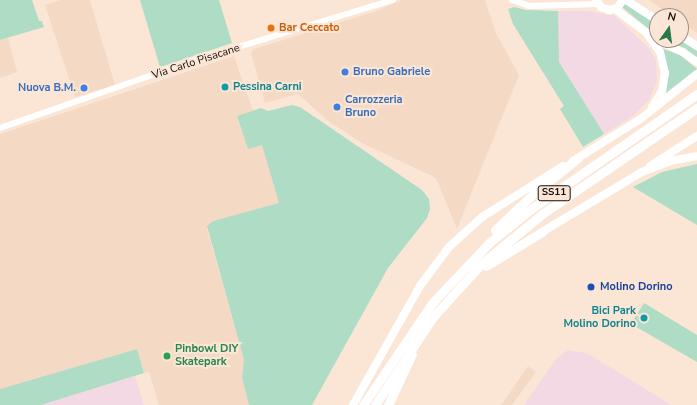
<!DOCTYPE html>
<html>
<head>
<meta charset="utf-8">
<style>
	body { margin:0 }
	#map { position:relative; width:697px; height:405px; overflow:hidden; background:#fbe6d6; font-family:"Nunito Sans",sans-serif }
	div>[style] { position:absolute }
	.commercial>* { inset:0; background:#f2d9e3 }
	.built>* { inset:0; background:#f4dac5 }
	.green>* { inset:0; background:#aedcc4 }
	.tertiary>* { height:6px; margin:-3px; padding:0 3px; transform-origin:3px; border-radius:3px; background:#fff }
	.primary>* { height:8px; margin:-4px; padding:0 4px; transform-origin:4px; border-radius:4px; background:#fff }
	.trunk>* { height:9px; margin:-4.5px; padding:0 4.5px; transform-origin:4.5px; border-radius:4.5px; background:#fff }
	.dots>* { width:11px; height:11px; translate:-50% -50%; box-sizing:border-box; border:2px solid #fbe6d6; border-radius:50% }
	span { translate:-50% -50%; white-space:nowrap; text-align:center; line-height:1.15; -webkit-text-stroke:4px #fbe6d6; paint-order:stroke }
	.shield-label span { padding:1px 3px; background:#fbe6d6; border:1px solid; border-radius:3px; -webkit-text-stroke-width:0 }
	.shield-label { font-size:10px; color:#140d08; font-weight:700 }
	.food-label { font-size:11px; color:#c56008; font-weight:700 }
	.left { translate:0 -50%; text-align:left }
	.street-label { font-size:11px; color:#140d08 }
	.shop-label { font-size:11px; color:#366cbe; font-weight:700 }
	.right { translate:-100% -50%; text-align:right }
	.culture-label { font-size:11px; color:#0d838f; font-weight:700 }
	.transit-label { font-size:11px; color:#164399; font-weight:700 }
	.leisure-label { font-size:11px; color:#27864d; font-weight:700 }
	.north { position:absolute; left:649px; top:8px; width:40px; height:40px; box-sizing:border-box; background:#fbe6d6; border:1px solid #9f8f84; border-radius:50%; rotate:14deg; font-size:11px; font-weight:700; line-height:16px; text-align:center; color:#140d08 }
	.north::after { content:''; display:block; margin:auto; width:14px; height:18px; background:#28794a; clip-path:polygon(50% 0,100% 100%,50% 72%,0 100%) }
</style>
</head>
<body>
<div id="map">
	<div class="commercial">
		<div style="clip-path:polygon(558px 11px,587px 11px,615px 16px,649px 48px,656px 60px,657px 81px,649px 100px,633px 116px,604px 134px,559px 62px)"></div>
		<div style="clip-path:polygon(568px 350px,587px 353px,671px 405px,524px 405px,556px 359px)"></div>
		<div style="clip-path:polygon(135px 376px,144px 405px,41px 405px)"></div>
	</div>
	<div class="built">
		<div style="clip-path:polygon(60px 0,90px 0,115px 85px,75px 97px,45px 5px)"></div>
		<div style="clip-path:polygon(402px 0,485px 0,496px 33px,519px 75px,457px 229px,436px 178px,360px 142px,327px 120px,298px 94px,265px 103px,251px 54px,254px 49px,373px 12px)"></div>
		<div style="clip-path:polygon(649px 0,697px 0,697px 33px,681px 22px,681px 16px,672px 16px)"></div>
		<div style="clip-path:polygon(8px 38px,17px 72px,0 78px,0 40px)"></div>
		<div style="clip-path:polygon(234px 56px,253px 111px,237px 117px,248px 148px,262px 144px,279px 203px,213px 221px,207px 229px,244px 360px,242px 378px,249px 405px,159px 405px,149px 372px,144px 373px,137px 349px,0 389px,0 134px)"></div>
		<div style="clip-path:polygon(528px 366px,536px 372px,512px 405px,501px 405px)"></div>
	</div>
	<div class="green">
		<div style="clip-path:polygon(0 0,32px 0,39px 21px,42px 21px,44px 27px,0 40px)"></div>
		<div style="clip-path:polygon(140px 0,219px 0,232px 43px,160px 67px)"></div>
		<div style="clip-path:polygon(625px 4px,657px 25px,657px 36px,622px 7px)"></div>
		<div style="clip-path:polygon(514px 7px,526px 10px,558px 11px,559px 62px,604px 134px,583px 147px,560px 109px,564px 106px,513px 24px,508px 9px)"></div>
		<div style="clip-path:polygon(665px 40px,680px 40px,697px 51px,697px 57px)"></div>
		<div style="clip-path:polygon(661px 48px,680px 55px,697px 69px,663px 95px)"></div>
		<div style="clip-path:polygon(292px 105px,300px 107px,422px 190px,429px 199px,430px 209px,427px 218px,388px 268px,312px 405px,249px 405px,242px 378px,244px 360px,207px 226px,213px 221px,279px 203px,262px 145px,248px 149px,237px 116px,261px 108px,268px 111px)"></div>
		<div style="clip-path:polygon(697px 164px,697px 225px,633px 187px,662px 172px)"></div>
		<div style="clip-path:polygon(644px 303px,697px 335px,697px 362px,631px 324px)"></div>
		<div style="clip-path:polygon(137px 349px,144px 373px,41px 405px,0 405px,0 389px)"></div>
	</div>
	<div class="tertiary">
		<div style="left:512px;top:0;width:18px;rotate:19deg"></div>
		<div style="left:529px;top:6px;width:69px;rotate:-1.7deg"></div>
		<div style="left:0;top:128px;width:203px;rotate:-19.2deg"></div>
		<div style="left:192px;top:61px;width:210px;rotate:-16.9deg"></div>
	</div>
	<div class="primary">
		<div style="left:596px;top:0;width:9px;rotate:54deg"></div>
		<div style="left:601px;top:7px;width:9px;rotate:21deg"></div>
		<div style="left:609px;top:10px;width:8px;rotate:-14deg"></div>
		<div style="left:617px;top:8px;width:10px;rotate:-53deg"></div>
		<div style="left:626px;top:0;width:37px;rotate:33deg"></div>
		<div style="left:615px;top:9px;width:45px;rotate:36.9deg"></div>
		<div style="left:647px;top:34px;width:22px;rotate:54deg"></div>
		<div style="left:660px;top:52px;width:22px;rotate:77deg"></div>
		<div style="left:665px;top:73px;width:18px;rotate:99deg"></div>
		<div style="left:662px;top:91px;width:19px;rotate:122deg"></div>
		<div style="left:681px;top:36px;width:19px;rotate:32deg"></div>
		<div style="left:657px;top:40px;width:29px;rotate:25deg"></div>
		<div style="left:683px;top:52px;width:17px;rotate:36deg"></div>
		<div style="left:573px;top:161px;width:81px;rotate:-31.9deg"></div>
		<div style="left:642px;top:118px;width:70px;rotate:-38.7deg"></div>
		<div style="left:650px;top:166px;width:56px;rotate:-32.6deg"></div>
		<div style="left:542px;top:232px;width:117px;rotate:-31deg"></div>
		<div style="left:642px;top:172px;width:30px;rotate:-21deg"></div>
		<div style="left:670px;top:161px;width:27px;rotate:-10deg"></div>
		<div style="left:353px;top:405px;width:137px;rotate:-60.6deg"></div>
		<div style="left:420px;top:286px;width:49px;rotate:-53.4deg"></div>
		<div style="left:449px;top:247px;width:45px;rotate:-42.3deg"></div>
		<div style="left:482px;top:217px;width:96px;rotate:-32.2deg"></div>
	</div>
	<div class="trunk">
		<div style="left:495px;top:230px;width:51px;rotate:-43.4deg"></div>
		<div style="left:532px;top:195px;width:59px;rotate:-38.8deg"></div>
		<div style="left:486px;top:266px;width:66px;rotate:-31.3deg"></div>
		<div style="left:363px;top:405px;width:125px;rotate:-55.8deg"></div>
		<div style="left:433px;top:302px;width:83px;rotate:-46.5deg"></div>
		<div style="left:490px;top:242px;width:53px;rotate:-38.8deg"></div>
		<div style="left:531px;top:209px;width:202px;rotate:-34.7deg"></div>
		<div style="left:375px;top:405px;width:105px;rotate:-56.6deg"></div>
		<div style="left:433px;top:317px;width:72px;rotate:-47.8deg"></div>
		<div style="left:481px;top:264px;width:79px;rotate:-39.3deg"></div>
		<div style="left:542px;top:214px;width:188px;rotate:-34.4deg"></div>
		<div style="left:388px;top:405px;width:56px;rotate:-64.8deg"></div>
	</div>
	<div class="dots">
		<div style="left:271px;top:28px;background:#e8710a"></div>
		<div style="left:345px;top:72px;background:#3f7fe0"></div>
		<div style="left:225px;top:87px;background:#0f9aa8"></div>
		<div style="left:84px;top:88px;background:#3f7fe0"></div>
		<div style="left:337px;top:107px;background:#3f7fe0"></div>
		<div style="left:591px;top:287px;background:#1a4fb4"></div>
		<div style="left:644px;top:318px;background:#0f9aa8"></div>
		<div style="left:167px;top:356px;background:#2e9e5b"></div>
	</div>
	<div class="shield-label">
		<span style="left:554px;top:193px">SS11</span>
	</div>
	<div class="food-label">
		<span class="left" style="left:279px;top:28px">Bar Ceccato</span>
	</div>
	<div class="street-label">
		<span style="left:196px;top:62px;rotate:-18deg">Via Carlo Pisacane</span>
	</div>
	<div class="shop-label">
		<span class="left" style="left:353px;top:72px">Bruno Gabriele</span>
		<span class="right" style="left:76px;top:88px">Nuova B.M.</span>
		<span class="left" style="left:345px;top:107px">Carrozzeria<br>Bruno</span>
	</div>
	<div class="culture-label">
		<span class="left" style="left:233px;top:87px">Pessina Carni</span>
		<span class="right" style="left:636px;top:318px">Bici Park<br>Molino Dorino</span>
	</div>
	<div class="transit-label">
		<span class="left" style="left:600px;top:287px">Molino Dorino</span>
	</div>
	<div class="leisure-label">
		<span class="left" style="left:175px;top:356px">Pinbowl DIY<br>Skatepark</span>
	</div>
	<div class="north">N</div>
</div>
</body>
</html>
